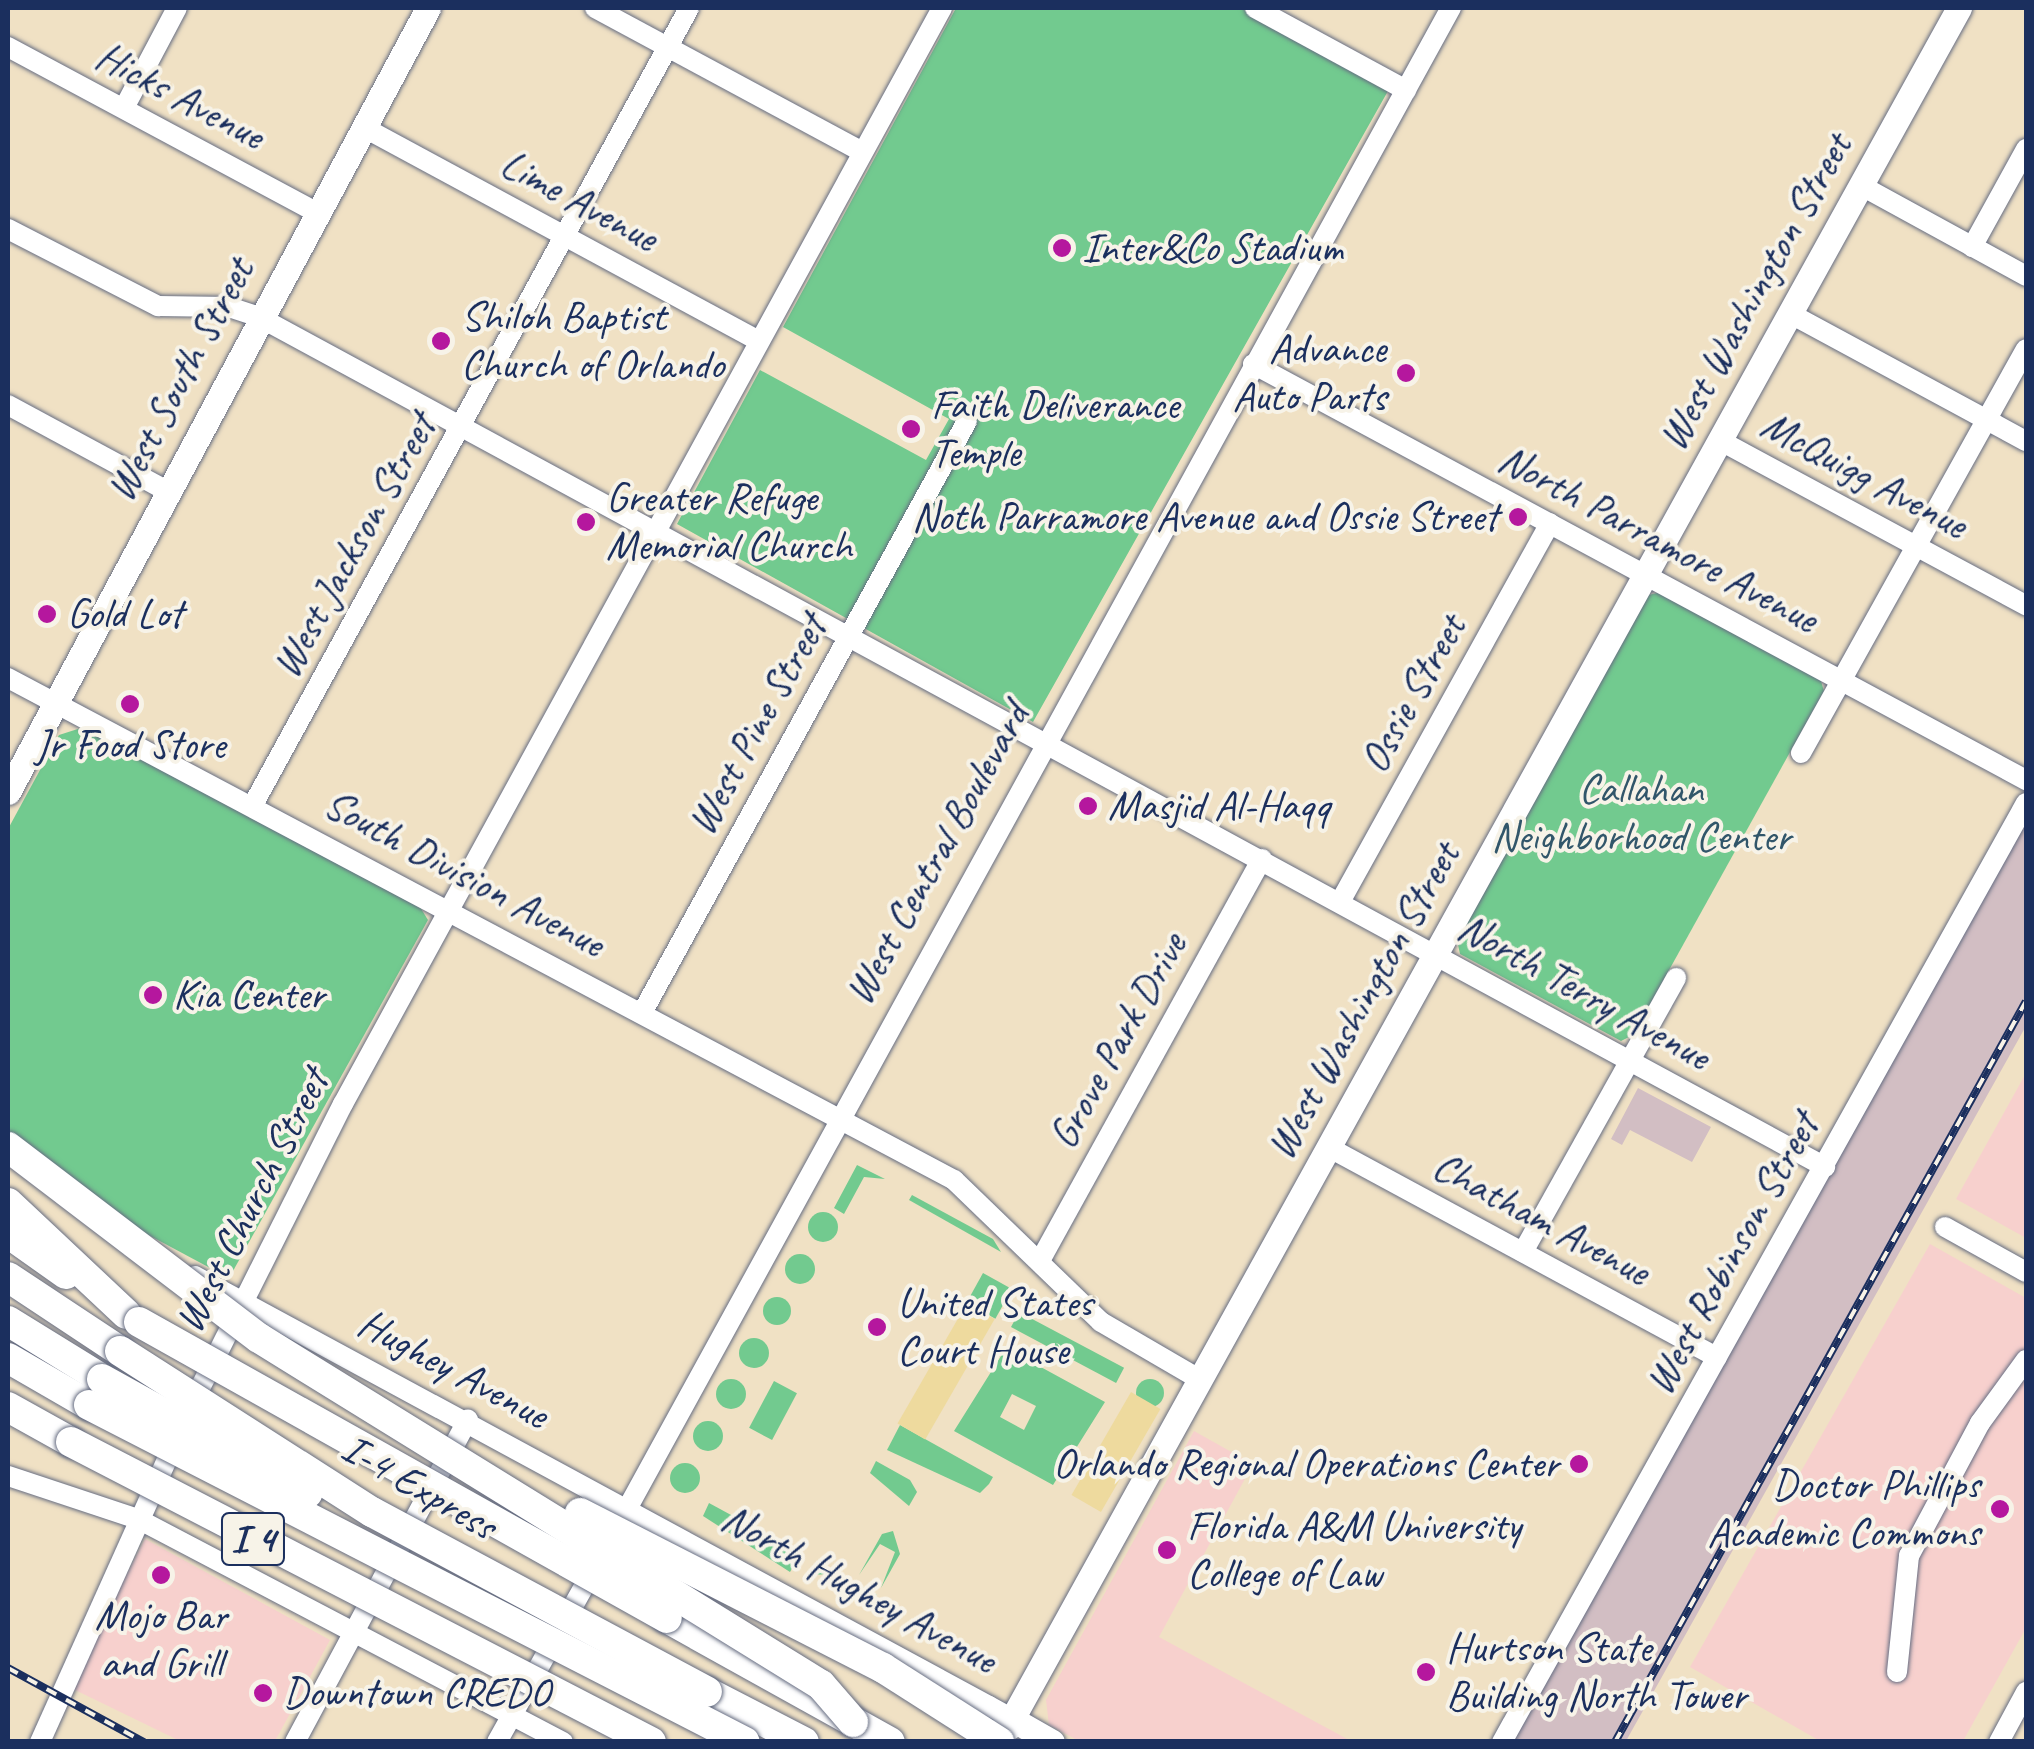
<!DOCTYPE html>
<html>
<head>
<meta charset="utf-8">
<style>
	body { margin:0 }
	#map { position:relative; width:2034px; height:1749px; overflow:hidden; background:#f0e1c4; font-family:Caveat,sans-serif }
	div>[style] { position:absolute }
	.built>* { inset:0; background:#f7d0cd }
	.industrial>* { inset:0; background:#d2bec3 }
	.green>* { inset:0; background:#72ca8f; transform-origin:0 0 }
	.round { border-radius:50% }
	.sand>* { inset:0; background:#eeda9e; transform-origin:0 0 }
	.roads { filter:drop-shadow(0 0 2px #666d82) drop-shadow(0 0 2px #666d82) }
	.minor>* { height:20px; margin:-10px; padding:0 10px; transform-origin:10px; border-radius:10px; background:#fff }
	.major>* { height:25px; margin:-12.5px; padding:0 12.5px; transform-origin:12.5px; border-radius:12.5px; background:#fff }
	.highway>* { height:30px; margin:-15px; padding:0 15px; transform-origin:15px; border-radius:15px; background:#fff }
	.rail>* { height:8px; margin-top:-4px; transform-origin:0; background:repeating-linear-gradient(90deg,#f7f3e8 0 11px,#1b2f5e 0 22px); box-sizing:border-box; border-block:2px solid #1b2f5e }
	.bridges { filter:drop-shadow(0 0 2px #666d82) drop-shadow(0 0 2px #666d82) }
	.highway-bridge>* { height:30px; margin:-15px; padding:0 15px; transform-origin:15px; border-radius:15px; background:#fff }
	.dots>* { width:28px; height:28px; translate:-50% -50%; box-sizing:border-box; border:5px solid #f7f3e8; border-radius:50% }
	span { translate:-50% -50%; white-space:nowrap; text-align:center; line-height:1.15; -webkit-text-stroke:8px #f7f3e8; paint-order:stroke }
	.shield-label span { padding:2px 8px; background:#f7f3e8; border:2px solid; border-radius:8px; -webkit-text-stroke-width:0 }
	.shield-label { font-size:40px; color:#1b2f5e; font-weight:700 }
	.street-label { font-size:42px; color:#1b2f5e }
	.poi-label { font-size:42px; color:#1b2f5e }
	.left { translate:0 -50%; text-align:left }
	.right { translate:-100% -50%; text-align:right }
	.park-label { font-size:42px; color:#31566a }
	.frame { position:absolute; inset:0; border:10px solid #1b2f5e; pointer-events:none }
</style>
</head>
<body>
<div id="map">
	<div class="built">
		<div style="clip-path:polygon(2026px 1073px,2026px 1238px,1956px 1199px)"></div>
		<div style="clip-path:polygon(1930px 1244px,2026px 1298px,2026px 1628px,1963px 1741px,1820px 1741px,1690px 1667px)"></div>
		<div style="clip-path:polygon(1194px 1431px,1253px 1464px,1159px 1637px,1351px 1741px,1079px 1741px,1049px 1725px,1046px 1700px)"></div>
		<div style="clip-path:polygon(145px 1539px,330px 1640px,275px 1741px,180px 1741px,69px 1687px)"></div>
	</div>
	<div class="industrial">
		<div style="clip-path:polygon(2026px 810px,2026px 1026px,1626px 1741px,1511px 1742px)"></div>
		<div style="clip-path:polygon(1638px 1088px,1711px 1127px,1692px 1162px,1630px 1130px,1622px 1145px,1611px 1139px)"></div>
	</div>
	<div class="green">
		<div style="clip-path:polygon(956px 8px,1241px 8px,1388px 91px,1033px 722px,677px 524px,760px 370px,926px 460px,949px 419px,783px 327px)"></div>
		<div style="clip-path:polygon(1662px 592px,1820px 678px,1824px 691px,1633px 1035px,1621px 1041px,1460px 954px,1457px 940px,1648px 595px)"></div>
		<div style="clip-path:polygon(84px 727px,420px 907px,428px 920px,233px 1271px,212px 1269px,141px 1231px,8px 1131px,8px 829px,59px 735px)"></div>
		<div style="clip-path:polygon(857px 1165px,885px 1179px,864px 1177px,844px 1214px,834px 1208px)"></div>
		<div style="clip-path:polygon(912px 1195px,993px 1239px,1001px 1252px,909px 1200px)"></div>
		<div class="round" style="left:808px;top:1212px;width:30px;height:30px"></div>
		<div class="round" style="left:785px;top:1254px;width:30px;height:30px"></div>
		<div style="left:983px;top:1273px;width:33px;height:34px;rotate:29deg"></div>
		<div class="round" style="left:763px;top:1297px;width:28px;height:28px"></div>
		<div style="left:1019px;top:1312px;width:119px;height:17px;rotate:28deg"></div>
		<div class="round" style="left:739px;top:1338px;width:30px;height:30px"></div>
		<div style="clip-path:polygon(evenodd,1006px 1348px,1105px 1402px,1053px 1485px,954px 1431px,1006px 1348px,1012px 1394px,1036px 1406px,1024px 1430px,1000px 1417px,1012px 1394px)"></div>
		<div class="round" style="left:716px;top:1379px;width:30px;height:30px"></div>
		<div class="round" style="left:1136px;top:1379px;width:28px;height:28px"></div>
		<div style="left:774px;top:1381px;width:26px;height:53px;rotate:28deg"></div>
		<div class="round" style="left:693px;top:1421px;width:30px;height:30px"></div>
		<div style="clip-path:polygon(900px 1425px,993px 1477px,989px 1484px,980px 1493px,887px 1450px)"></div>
		<div style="clip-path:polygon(876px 1461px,910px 1480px,917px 1492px,909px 1506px,870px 1473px)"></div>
		<div class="round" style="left:670px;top:1463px;width:30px;height:30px"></div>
		<div style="clip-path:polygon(709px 1503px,801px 1553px,790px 1572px,703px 1516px)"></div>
		<div style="clip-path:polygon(893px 1531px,900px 1554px,881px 1588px,895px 1552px,880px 1544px,859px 1575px,882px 1534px)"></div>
		<div style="clip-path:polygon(819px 1563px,828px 1568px,877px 1595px,862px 1603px,830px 1586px,828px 1574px,812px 1575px)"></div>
	</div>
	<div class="sand">
		<div style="left:967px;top:1303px;width:32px;height:139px;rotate:30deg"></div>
		<div style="left:1131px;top:1392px;width:34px;height:119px;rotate:30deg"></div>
	</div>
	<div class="roads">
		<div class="minor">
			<div style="left:595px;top:8px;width:303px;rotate:28.3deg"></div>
			<div style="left:1255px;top:8px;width:172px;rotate:28.5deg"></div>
			<div style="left:8px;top:47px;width:349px;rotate:28.2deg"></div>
			<div style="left:124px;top:108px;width:113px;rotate:-62.1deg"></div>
			<div style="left:363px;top:127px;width:449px;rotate:28.4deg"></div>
			<div style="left:1860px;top:185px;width:189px;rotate:28.7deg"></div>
			<div style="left:8px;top:229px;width:169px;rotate:27.2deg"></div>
			<div style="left:158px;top:306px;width:71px;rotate:0.8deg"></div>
			<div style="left:229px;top:307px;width:32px;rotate:18deg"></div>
			<div style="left:259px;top:317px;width:1782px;rotate:28.49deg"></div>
			<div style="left:1972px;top:247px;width:112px;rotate:-61.1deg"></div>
			<div style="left:1789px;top:313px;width:269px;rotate:28.4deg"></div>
			<div style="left:1253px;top:364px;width:878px;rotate:28.29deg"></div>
			<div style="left:8px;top:405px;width:179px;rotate:28.4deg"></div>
			<div style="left:1719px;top:440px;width:349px;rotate:28.3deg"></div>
			<div style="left:8px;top:678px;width:1071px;rotate:27.95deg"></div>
			<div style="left:954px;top:1180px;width:204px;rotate:44deg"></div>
			<div style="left:1101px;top:1322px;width:113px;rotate:30.2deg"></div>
			<div style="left:1801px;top:753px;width:462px;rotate:-60.9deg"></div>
			<div style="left:254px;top:803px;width:906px;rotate:-61.31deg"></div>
			<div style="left:1340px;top:902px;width:433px;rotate:-61deg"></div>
			<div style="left:642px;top:1013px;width:675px;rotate:-61.23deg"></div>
			<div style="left:1328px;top:1147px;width:442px;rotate:28.4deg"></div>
			<div style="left:1945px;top:1227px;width:93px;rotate:29.1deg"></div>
			<div style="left:1523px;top:1252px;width:314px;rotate:-60.8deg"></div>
			<div style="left:1041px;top:1259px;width:457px;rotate:-61.1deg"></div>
			<div style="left:195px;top:1276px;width:903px;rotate:28.44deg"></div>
			<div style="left:989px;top:1706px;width:26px;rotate:29deg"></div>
			<div style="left:1012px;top:1719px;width:11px;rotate:95deg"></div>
			<div style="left:190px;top:1408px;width:340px;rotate:-63.3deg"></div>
			<div style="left:343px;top:1104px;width:1249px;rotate:-61.34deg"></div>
			<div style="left:8px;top:1476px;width:137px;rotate:18.3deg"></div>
			<div style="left:138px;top:1519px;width:480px;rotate:27.7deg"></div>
			<div style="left:610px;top:1540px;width:1748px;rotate:-61.24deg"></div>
			<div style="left:1897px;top:1672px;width:117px;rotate:-84.1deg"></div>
			<div style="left:1909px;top:1556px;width:151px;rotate:-61.9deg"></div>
			<div style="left:1980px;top:1423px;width:78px;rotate:-53.9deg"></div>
			<div style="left:40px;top:1742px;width:332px;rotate:-65.8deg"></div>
			<div style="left:295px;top:1742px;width:366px;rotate:-61.8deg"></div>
			<div style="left:497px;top:1742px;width:203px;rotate:-60.8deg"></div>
			<div style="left:1502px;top:1742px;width:1075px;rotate:-60.84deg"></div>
			<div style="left:1999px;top:1742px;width:57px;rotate:-61.6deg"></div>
		</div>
		<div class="major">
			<div style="left:8px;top:792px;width:889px;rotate:-61.82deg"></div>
			<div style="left:1012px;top:1719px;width:46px;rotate:29.9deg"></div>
			<div style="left:988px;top:1742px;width:33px;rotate:-44deg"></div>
			<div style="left:1012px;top:1719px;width:1956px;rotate:-61.04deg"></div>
		</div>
		<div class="highway">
			<div style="left:8px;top:1203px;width:162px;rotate:43.2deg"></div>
			<div style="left:8px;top:1233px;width:71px;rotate:35.3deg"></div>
			<div style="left:8px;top:1277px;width:134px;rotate:33.5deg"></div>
			<div style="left:8px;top:1321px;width:110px;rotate:31.7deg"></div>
			<div style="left:8px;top:1358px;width:94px;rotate:30.1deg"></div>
			<div style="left:8px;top:1407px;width:72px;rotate:29.1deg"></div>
			<div style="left:667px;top:1618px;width:255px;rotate:29.1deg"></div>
			<div style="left:707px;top:1692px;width:109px;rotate:27.3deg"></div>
		</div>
	</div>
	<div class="rail">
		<div style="left:8px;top:1668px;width:155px;rotate:28.6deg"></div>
		<div style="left:1615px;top:1742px;width:847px;rotate:-60.98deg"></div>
	</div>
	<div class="bridges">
		<div class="highway-bridge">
			<div style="left:8px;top:1147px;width:315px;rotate:37.3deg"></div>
			<div style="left:259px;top:1338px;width:660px;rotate:31.69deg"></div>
			<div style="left:821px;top:1685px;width:49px;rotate:49.1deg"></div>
			<div style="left:139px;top:1322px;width:605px;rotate:29.28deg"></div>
			<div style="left:120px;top:1351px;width:299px;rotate:32.6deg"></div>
			<div style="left:372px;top:1512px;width:380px;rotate:28.2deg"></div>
			<div style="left:102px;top:1379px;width:235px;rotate:29deg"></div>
			<div style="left:89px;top:1405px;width:737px;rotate:27.19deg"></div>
			<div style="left:71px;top:1442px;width:653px;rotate:27.35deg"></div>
			<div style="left:580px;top:1513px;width:340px;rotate:27.1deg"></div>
			<div style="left:883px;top:1668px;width:138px;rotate:32.5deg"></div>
		</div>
	</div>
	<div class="dots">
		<div style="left:1062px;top:248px;background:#b5179e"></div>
		<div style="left:441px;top:341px;background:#b5179e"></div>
		<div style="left:1406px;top:373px;background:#b5179e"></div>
		<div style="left:911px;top:429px;background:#b5179e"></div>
		<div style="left:1518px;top:517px;background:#b5179e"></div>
		<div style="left:586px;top:522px;background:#b5179e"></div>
		<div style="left:47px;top:614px;background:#b5179e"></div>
		<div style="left:130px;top:704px;background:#b5179e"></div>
		<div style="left:1088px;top:806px;background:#b5179e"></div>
		<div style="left:153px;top:995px;background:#b5179e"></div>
		<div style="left:877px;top:1327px;background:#b5179e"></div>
		<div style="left:1579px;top:1464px;background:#b5179e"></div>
		<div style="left:2000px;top:1509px;background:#b5179e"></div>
		<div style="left:1167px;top:1550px;background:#b5179e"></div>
		<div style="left:161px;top:1575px;background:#b5179e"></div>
		<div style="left:1426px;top:1672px;background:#b5179e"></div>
		<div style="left:263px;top:1693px;background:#b5179e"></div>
	</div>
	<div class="shield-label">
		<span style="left:253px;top:1539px">I 4</span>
	</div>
	<div class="street-label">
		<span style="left:180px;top:96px;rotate:28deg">Hicks Avenue</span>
		<span style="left:579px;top:201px;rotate:28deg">Lime Avenue</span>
		<span style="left:1755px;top:292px;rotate:-61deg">West Washington Street</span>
		<span style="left:180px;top:380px;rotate:-62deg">West South Street</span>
		<span style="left:1864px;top:475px;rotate:28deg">McQuigg Avenue</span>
		<span style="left:1658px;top:539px;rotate:28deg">North Parramore Avenue</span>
		<span style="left:354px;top:546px;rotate:-61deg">West Jackson Street</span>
		<span style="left:1413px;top:694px;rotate:-61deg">Ossie Street</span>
		<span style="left:757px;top:725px;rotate:-61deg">West Pine Street</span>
		<span style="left:937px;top:854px;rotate:-61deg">West Central Boulevard</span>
		<span style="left:464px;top:874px;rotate:28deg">South Division Avenue</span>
		<span style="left:1584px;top:992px;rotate:29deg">North Terry Avenue</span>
		<span style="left:1363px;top:1001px;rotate:-61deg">West Washington Street</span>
		<span style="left:1118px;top:1041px;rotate:-61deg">Grove Park Drive</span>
		<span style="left:252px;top:1201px;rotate:-63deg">West Church Street</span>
		<span style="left:1541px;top:1219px;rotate:28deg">Chatham Avenue</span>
		<span style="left:1732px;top:1254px;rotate:-61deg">West Robinson Street</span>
		<span style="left:453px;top:1369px;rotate:28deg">Hughey Avenue</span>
		<span style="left:419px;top:1487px;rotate:30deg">I-4 Express</span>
		<span style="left:859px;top:1589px;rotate:29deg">North Hughey Avenue</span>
	</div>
	<div class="poi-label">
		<span class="left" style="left:1082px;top:248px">Inter&amp;Co Stadium</span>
		<span class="left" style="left:461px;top:341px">Shiloh Baptist<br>Church of Orlando</span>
		<span class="right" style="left:1386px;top:373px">Advance<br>Auto Parts</span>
		<span class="left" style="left:931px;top:429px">Faith Deliverance<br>Temple</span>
		<span class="left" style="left:606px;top:522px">Greater Refuge<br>Memorial Church</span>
		<span class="right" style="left:1498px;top:517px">Noth Parramore Avenue and Ossie Street</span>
		<span class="left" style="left:67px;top:614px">Gold Lot</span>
		<span style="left:130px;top:745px">Jr Food Store</span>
		<span class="left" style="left:1108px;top:806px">Masjid Al-Haqq</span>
		<span class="left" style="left:173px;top:995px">Kia Center</span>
		<span class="left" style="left:897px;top:1327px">United States<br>Court House</span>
		<span class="right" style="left:1559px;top:1464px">Orlando Regional Operations Center</span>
		<span class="right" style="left:1980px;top:1509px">Doctor Phillips<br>Academic Commons</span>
		<span class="left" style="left:1187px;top:1550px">Florida A&amp;M University<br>College of Law</span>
		<span style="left:161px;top:1640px">Mojo Bar<br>and Grill</span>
		<span class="left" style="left:1446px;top:1672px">Hurtson State<br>Building North Tower</span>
		<span class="left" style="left:283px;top:1693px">Downtown CREDO</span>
	</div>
	<div class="park-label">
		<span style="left:1641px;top:813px">Callahan<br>Neighborhood Center</span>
	</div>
	<div class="frame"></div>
</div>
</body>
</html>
